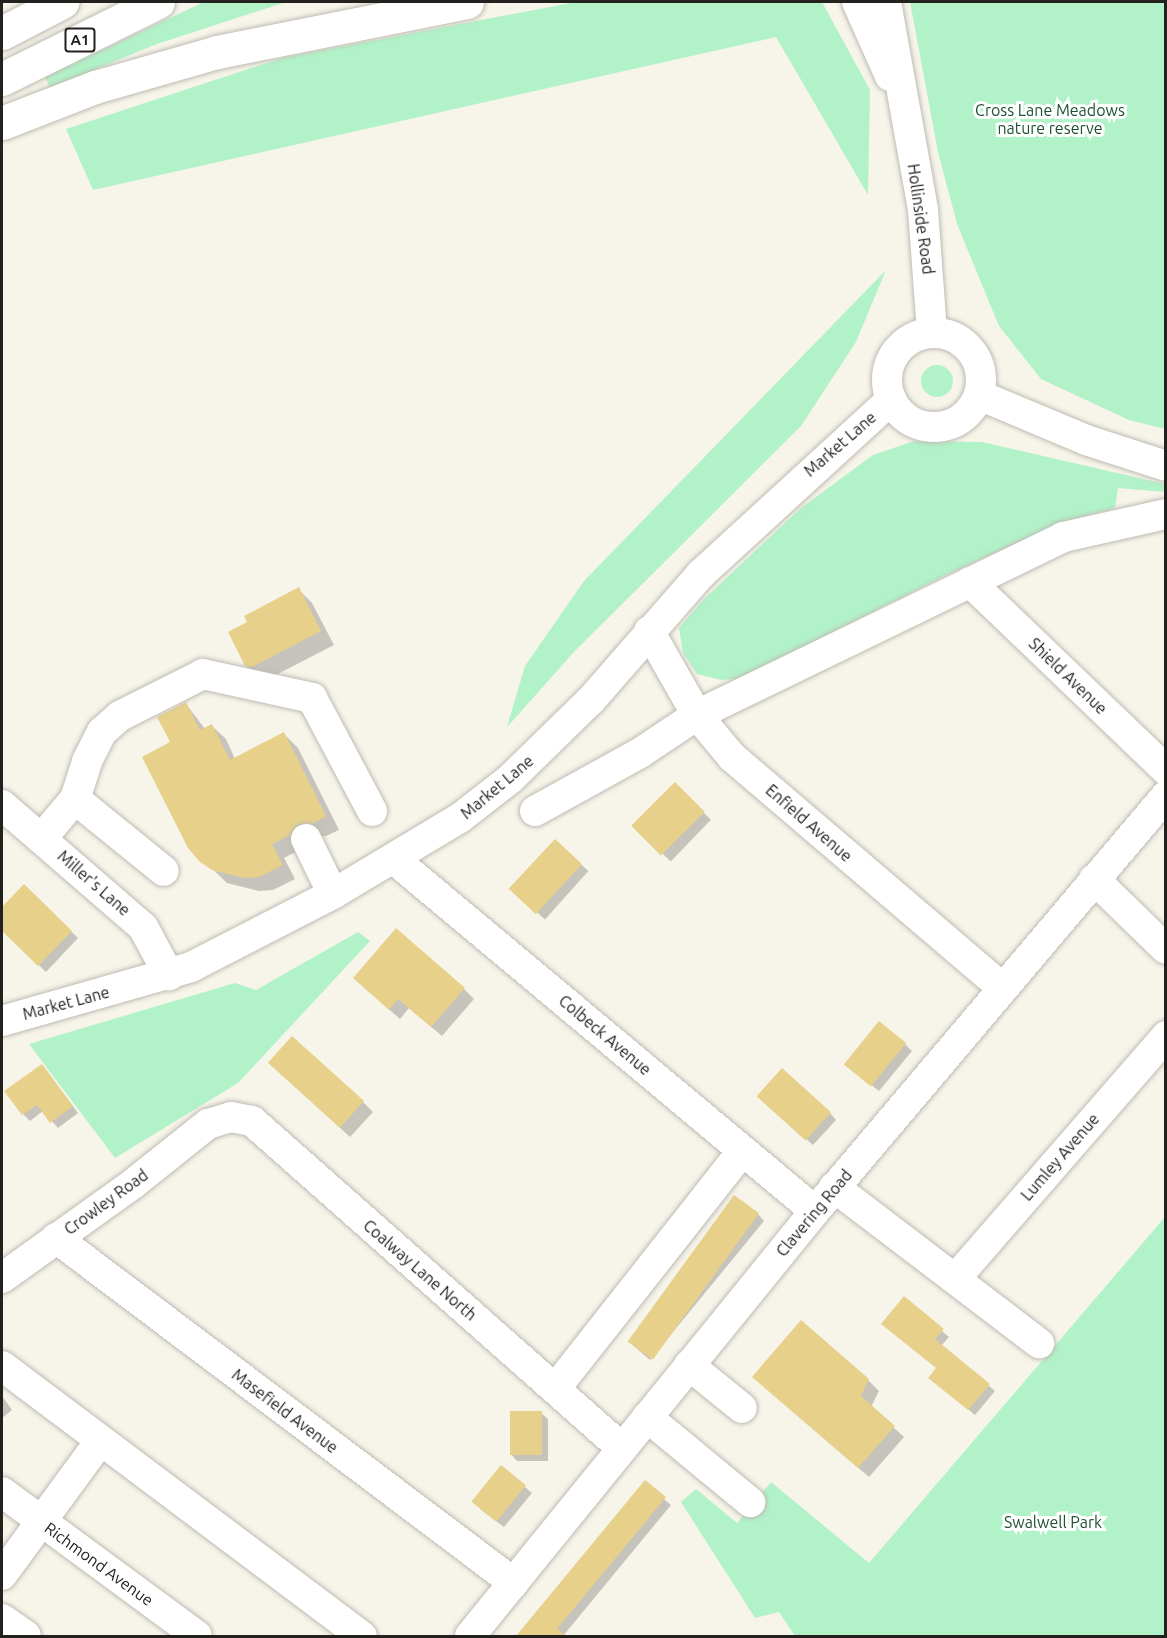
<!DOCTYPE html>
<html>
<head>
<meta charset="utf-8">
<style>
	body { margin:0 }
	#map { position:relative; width:1167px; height:1638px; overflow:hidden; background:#f7f4ea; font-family:Ubuntu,sans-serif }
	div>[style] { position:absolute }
	.green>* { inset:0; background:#b2f2c9 }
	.round { border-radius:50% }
	.shadow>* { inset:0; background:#0003; transform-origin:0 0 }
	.building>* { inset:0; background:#e7d18a; transform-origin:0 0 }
	.roads { filter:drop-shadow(0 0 2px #bebbb2) drop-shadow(0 0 2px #bebbb2) }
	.minor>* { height:30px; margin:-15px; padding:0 15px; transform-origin:15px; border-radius:15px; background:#fff }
	.minor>.ring { margin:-15px; padding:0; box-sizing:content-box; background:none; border:30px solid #fff; border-radius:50% }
	.highway>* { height:33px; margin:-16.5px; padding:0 16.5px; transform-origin:16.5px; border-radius:16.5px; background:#fff }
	span { translate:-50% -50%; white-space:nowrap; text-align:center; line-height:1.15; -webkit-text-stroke:6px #fff; paint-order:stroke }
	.shield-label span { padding:2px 4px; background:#fff; border:2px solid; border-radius:4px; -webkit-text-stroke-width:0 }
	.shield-label { font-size:15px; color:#22211d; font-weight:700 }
	.park-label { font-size:16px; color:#1e5134 }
	.street-label { font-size:16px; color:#22211d }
	.frame { position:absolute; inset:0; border:3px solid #22211d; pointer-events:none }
</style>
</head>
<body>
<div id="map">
	<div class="green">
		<div style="clip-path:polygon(204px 2px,286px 2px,157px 44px,50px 88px,45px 77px)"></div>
		<div style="clip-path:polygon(576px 2px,822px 2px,870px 90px,868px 195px,776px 37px,93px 190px,66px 129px,282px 58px)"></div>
		<div style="clip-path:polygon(910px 2px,1165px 2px,1165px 429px,1129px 420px,1041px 379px,999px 326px,957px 224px,938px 152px)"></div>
		<div style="clip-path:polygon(886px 270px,856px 342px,801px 426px,573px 653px,507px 727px,525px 666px,584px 581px)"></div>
		<div class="round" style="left:921px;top:365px;width:32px;height:32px"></div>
		<div style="clip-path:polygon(914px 441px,982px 442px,1165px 484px,1165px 492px,1118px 488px,1115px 508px,1064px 522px,948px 574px,741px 678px,722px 680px,697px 674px,683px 653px,679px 628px,703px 600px,801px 508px,873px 455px)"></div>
		<div style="clip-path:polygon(358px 932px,370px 941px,238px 1083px,115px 1158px,29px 1044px,235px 983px,256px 990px)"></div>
		<div style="clip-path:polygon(1165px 1217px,1165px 1636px,795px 1636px,779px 1612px,755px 1618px,681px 1502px,696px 1489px,737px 1523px,771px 1482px,869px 1563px)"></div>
	</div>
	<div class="shadow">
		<div style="clip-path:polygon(298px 589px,312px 603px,334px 645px,266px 680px,260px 679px,246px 665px)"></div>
		<div style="clip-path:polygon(186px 704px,205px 729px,212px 726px,226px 739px,235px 759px,284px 734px,298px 748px,339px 830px,326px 836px,312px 837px,303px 848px,284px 858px,295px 879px,273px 890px,259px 891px,227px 883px,200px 857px,172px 743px)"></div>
		<div style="left:675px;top:785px;width:50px;height:58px;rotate:44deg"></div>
		<div style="left:555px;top:841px;width:45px;height:65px;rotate:42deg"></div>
		<div style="clip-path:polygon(24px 887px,78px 938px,46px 972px,2px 929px,2px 910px)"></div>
		<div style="clip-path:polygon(365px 988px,464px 989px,474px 999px,442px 1036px,409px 1008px,400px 1019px)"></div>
		<div style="clip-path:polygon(905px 1044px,912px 1051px,879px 1091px,854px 1071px)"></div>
		<div style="clip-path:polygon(42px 1066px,78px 1113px,58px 1128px,43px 1111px,30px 1121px,23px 1114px)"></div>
		<div style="clip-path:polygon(280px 1073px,363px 1102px,373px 1112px,350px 1137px)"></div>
		<div style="clip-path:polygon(766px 1103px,830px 1113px,836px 1120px,813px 1145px)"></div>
		<div style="clip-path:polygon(758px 1214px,764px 1221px,650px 1360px,629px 1342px)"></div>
		<div style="clip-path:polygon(904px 1299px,949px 1337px,941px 1346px,995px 1391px,975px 1415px,937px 1384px,938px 1369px)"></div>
		<div style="clip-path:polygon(868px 1380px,879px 1391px,871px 1407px,904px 1437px,869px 1477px,764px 1387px)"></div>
		<div style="clip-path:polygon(2px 1396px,12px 1410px,2px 1418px)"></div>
		<div style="clip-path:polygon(541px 1413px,548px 1419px,548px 1461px,517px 1461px,511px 1454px)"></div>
		<div style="clip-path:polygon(502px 1467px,532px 1493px,504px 1527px,480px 1509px)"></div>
		<div style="clip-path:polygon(645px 1483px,671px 1505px,563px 1636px,519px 1636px)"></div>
	</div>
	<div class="building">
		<div style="clip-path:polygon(299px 587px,321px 631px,252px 667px,245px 666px,228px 632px,247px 622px,244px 616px)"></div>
		<div style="clip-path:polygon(186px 702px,200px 730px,212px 724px,230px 760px,284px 732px,326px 816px,312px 824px,298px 824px,290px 835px,272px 844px,283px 865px,259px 877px,244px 878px,212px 870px,200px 862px,188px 848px,142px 757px,170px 742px,157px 717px)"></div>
		<div style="left:675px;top:782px;width:42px;height:62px;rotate:45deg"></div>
		<div style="left:555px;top:839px;width:37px;height:68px;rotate:43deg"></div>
		<div style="clip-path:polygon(24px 884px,72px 931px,38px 966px,2px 931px,2px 907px)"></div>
		<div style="clip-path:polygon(396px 928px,465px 988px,431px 1027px,398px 999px,389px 1010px,353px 978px)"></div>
		<div style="left:879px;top:1021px;width:35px;height:56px;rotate:39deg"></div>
		<div style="left:292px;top:1036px;width:97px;height:36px;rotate:42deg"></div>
		<div style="clip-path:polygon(42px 1064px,73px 1106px,50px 1123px,37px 1105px,22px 1115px,4px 1091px)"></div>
		<div style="left:782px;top:1068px;width:66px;height:38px;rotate:42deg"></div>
		<div style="left:734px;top:1195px;width:31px;height:181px;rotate:36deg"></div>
		<div style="clip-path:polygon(904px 1296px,944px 1329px,935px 1339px,990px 1384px,968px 1410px,928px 1378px,936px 1368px,881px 1324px)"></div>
		<div style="clip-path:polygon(801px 1320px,869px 1379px,861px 1396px,895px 1426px,858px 1468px,752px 1377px)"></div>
		<div style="left:510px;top:1411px;width:32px;height:44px"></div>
		<div style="left:501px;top:1465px;width:32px;height:47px;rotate:39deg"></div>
		<div style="clip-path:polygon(645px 1480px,666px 1497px,557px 1629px,566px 1636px,516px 1636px)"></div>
	</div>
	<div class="roads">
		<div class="minor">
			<div style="left:857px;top:2px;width:81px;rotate:66deg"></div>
			<div style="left:886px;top:2px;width:211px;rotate:79.9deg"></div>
			<div style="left:923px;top:210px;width:122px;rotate:85.8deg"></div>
			<div class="ring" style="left:887px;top:333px;width:64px;height:64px"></div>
			<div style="left:979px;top:395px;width:116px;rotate:22.8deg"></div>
			<div style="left:1086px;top:440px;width:84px;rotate:18deg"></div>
			<div style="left:970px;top:582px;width:272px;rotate:43.8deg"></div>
			<div style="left:649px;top:631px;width:97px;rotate:60.3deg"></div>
			<div style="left:697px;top:715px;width:55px;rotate:50.2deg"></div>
			<div style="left:732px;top:757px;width:354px;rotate:40.5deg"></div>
			<div style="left:75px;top:799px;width:114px;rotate:39deg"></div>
			<div style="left:2px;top:805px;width:186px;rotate:40.9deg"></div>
			<div style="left:143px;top:927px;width:55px;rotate:61.6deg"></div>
			<div style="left:535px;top:811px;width:120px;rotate:-28.9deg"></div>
			<div style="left:640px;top:753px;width:69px;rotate:-33.7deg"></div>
			<div style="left:697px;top:715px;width:407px;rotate:-25.9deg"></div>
			<div style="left:1063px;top:537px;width:106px;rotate:-12.6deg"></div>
			<div style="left:42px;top:838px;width:51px;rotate:-49.8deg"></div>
			<div style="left:75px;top:799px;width:40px;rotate:-72deg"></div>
			<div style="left:87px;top:761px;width:33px;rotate:-63deg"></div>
			<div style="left:102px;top:732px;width:24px;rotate:-42deg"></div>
			<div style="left:120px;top:716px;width:93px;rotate:-26.8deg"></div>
			<div style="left:203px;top:674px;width:112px;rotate:12.4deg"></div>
			<div style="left:312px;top:698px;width:128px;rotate:62deg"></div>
			<div style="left:306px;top:839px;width:61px;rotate:63.9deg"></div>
			<div style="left:395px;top:860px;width:547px;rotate:39.89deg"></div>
			<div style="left:1094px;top:879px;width:100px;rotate:44.2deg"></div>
			<div style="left:2px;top:1021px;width:197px;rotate:-15.9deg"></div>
			<div style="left:191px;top:967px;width:160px;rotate:-27.2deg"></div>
			<div style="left:333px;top:894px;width:148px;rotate:-30.9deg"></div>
			<div style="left:460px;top:818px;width:63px;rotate:-38deg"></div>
			<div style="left:510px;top:779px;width:113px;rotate:-44.3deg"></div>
			<div style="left:591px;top:700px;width:167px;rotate:-48.9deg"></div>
			<div style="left:701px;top:574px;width:258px;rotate:-42.5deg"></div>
			<div style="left:834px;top:1187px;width:258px;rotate:37.3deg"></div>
			<div style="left:56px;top:1238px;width:573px;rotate:36.99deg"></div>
			<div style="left:2px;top:1278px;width:163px;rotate:-35.7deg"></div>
			<div style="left:134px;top:1183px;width:95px;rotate:-38.6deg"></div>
			<div style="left:208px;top:1124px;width:24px;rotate:-17deg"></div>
			<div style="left:231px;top:1117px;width:21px;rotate:11deg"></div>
			<div style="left:252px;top:1121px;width:493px;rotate:41.5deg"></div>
			<div style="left:955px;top:1279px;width:322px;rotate:-49deg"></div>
			<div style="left:689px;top:1365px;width:68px;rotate:39.1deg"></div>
			<div style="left:2px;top:1366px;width:450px;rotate:36.9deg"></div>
			<div style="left:555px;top:1389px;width:303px;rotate:-51.8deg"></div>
			<div style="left:647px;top:1417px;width:134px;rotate:39.5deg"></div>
			<div style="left:2px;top:1492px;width:242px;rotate:36.4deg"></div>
			<div style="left:2px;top:1575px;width:166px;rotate:-53.8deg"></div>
			<div style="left:2px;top:1619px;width:29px;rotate:35deg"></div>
			<div style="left:470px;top:1636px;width:547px;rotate:-50.93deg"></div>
			<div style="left:815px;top:1211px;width:544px;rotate:-49.78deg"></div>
		</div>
		<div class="highway">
			<div style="left:2px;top:33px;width:68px;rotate:-27.3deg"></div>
			<div style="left:2px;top:79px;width:174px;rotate:-26.3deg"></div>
			<div style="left:2px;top:123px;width:100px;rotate:-21.2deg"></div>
			<div style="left:95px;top:87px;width:127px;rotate:-16deg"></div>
			<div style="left:217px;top:52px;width:255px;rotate:-11.3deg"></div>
		</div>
	</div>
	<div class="shield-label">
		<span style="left:80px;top:40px">A1</span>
	</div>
	<div class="park-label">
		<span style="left:1050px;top:119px">Cross Lane Meadows<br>nature reserve</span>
		<span style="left:1053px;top:1522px">Swalwell Park</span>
	</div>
	<div class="street-label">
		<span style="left:921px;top:219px;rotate:82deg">Hollinside Road</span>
		<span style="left:840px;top:444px;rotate:-41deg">Market Lane</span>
		<span style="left:1068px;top:676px;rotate:44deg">Shield Avenue</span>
		<span style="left:497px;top:787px;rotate:-40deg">Market Lane</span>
		<span style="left:809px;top:823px;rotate:41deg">Enfield Avenue</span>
		<span style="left:94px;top:883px;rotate:41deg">Miller's Lane</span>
		<span style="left:66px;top:1003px;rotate:-15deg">Market Lane</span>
		<span style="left:605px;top:1035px;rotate:40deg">Colbeck Avenue</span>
		<span style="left:1060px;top:1157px;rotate:-49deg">Lumley Avenue</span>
		<span style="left:106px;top:1202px;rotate:-36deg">Crowley Road</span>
		<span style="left:814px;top:1213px;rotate:-50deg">Clavering Road</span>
		<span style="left:420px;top:1270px;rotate:41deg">Coalway Lane North</span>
		<span style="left:285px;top:1411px;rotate:37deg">Masefield Avenue</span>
		<span style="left:99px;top:1564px;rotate:36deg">Richmond Avenue</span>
	</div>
	<div class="frame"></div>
</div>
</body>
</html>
